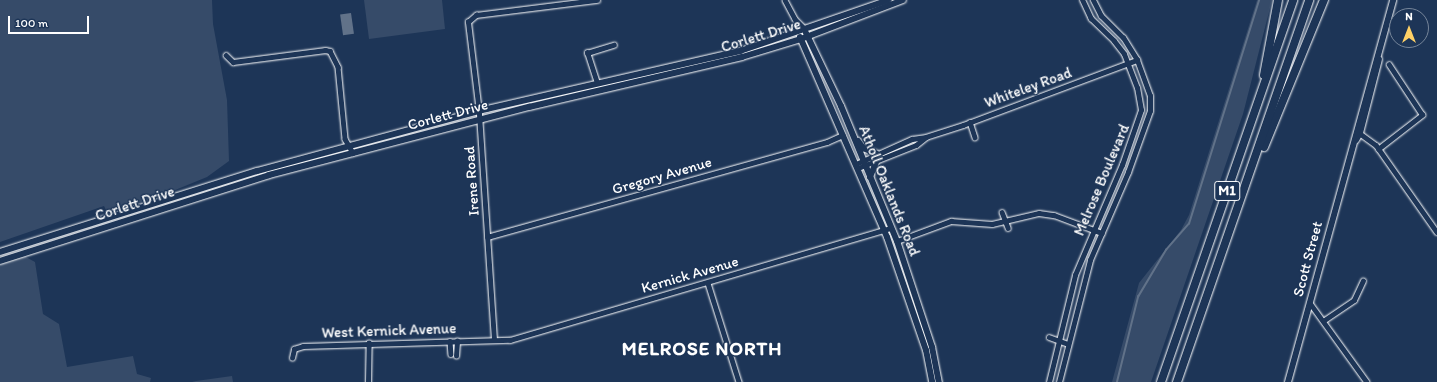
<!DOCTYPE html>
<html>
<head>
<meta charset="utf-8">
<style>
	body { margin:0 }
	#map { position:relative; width:1437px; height:382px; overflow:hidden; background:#1d3557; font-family:Itim,sans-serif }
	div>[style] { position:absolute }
	.green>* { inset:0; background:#364b69 }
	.water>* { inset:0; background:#617289; transform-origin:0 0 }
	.stream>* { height:1.5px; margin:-0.75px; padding:0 0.75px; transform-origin:0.75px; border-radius:0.75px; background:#617289 }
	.roads { filter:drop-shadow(0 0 1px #fff) drop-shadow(0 0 1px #fff) }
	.street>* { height:4.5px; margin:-2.25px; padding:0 2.25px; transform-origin:2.25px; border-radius:2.25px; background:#1d3557 }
	.secondary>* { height:6px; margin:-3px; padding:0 3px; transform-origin:3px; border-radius:3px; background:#1d3557 }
	.highway>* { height:8px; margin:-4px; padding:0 4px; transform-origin:4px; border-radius:4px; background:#1d3557 }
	span { translate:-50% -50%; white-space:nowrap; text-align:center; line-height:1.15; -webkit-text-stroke:3px #1d3557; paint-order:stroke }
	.shield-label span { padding:1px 3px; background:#1d3557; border:1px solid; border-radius:3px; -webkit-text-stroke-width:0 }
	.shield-label { font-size:14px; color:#fff; font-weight:700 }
	.street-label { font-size:15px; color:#fff }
	.district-label { font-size:19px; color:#fff; font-weight:700; letter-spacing:1px }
	.north { position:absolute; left:1389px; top:8px; width:40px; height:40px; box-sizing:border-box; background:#1d3557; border:1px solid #77869a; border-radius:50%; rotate:0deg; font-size:11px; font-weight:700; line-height:16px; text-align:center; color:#fff }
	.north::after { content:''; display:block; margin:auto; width:14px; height:18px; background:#ffd166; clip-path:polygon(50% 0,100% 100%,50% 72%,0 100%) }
	.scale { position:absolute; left:8px; top:16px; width:81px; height:18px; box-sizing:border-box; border:2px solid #fff; border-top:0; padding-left:5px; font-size:12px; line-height:14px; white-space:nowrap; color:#fff; -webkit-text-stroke:3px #1d3557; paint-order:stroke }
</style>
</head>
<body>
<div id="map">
	<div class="green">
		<div style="clip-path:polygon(0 0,212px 0,213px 24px,227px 100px,229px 161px,207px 177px,163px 195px,107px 212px,104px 206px,0 242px)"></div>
		<div style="clip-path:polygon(364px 0,442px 0,445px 29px,369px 39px)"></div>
		<div style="clip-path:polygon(1257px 0,1272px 0,1243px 114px,1151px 382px,1112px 382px,1139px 283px,1181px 230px,1189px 215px)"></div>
		<div style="clip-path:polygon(24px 256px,35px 262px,43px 314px,59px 324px,67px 367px,133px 356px,137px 374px,151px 378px,150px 382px,0 382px,0 265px)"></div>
		<div style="clip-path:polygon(232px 376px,233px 382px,192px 382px,196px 381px)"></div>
	</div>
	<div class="water">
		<div style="left:351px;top:13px;width:21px;height:11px;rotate:82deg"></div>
	</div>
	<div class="stream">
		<div style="left:1117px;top:382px;width:88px;rotate:-76.1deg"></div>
		<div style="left:1138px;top:297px;width:55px;rotate:-59.2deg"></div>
		<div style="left:1166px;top:250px;width:35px;rotate:-49deg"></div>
		<div style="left:1189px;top:224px;width:235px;rotate:-72.6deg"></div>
	</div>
	<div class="roads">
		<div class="street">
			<div style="left:785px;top:0;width:21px;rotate:62deg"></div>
			<div style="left:795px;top:19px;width:13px;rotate:45deg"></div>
			<div style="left:226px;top:55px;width:10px;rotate:45deg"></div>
			<div style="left:233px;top:62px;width:93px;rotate:-7.4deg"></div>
			<div style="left:325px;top:50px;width:5px;rotate:11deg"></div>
			<div style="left:330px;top:51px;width:18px;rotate:63deg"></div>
			<div style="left:338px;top:67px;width:72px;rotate:84.4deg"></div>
			<div style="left:345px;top:139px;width:16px;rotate:60deg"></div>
			<div style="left:597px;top:83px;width:32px;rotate:-108deg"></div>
			<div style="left:587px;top:53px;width:28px;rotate:-17deg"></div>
			<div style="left:970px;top:122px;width:16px;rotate:72deg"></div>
			<div style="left:1358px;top:132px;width:22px;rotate:36deg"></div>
			<div style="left:1376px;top:145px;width:106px;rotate:55deg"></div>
			<div style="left:1378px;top:149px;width:56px;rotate:-37.7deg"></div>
			<div style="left:1422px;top:115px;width:60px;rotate:-123.4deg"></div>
			<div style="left:856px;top:164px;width:61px;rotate:-24.1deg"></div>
			<div style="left:912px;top:139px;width:14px;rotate:-8deg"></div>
			<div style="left:926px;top:137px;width:39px;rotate:-18deg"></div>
			<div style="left:963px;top:125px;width:186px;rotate:-20.5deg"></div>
			<div style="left:858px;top:168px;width:62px;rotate:-21.6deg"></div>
			<div style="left:916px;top:145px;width:11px;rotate:-38deg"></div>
			<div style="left:1002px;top:212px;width:17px;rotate:69deg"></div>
			<div style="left:487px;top:237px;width:353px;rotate:-15.6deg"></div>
			<div style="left:827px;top:142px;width:17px;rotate:-24deg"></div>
			<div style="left:897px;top:241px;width:58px;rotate:-20.3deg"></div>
			<div style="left:951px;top:221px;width:41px;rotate:4.2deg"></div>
			<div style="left:992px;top:224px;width:48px;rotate:-13.2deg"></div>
			<div style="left:1039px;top:213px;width:15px;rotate:8deg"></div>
			<div style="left:1054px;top:215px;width:51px;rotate:20.6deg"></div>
			<div style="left:708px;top:283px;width:104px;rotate:72.6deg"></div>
			<div style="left:1310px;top:303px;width:97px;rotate:54.2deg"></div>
			<div style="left:1323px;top:321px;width:37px;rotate:-34deg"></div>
			<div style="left:1354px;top:300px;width:21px;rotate:-65deg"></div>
			<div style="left:1049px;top:337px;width:20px;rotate:20deg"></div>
			<div style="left:494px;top:340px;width:228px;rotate:-93.8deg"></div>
			<div style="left:479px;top:112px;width:91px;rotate:-97deg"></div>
			<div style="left:468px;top:22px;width:11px;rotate:-41deg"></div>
			<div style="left:476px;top:15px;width:122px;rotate:-7.1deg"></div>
			<div style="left:450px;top:341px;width:13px;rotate:86deg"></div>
			<div style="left:456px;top:356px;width:15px;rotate:-86deg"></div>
			<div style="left:292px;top:358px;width:9px;rotate:-77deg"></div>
			<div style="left:294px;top:349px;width:9px;rotate:-18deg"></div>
			<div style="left:303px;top:346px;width:207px;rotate:-1.7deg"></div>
			<div style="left:510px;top:340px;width:397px;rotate:-16.4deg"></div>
			<div style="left:368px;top:382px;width:39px;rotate:-89deg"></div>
			<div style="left:1049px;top:382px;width:110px;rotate:-76.3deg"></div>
			<div style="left:1075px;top:275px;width:120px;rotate:-66.9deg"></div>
			<div style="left:1122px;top:165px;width:58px;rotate:-70.9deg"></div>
			<div style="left:1141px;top:110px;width:22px;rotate:-100deg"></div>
			<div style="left:1137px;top:88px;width:36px;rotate:-111deg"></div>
			<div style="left:1124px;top:54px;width:16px;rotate:-128deg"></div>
			<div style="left:1114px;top:41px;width:32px;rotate:-136deg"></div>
			<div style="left:1091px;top:19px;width:21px;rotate:-115deg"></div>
			<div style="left:1059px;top:382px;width:126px;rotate:-75.7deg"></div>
			<div style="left:1090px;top:260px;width:96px;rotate:-66.6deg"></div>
			<div style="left:1128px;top:172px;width:65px;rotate:-70.2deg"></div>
			<div style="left:1150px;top:111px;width:15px;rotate:-90deg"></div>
			<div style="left:1150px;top:96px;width:38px;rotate:-110deg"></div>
			<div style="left:1137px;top:60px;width:26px;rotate:-122deg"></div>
			<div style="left:1123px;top:38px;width:31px;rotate:-135deg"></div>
			<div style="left:1101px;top:16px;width:18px;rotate:-117deg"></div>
		</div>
		<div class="secondary">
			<div style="left:806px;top:33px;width:81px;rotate:64.4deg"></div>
			<div style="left:841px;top:106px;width:146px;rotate:67.5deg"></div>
			<div style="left:897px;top:241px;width:112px;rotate:71.7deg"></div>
			<div style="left:932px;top:347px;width:36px;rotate:79deg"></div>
			<div style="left:800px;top:37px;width:218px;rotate:66.5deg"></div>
			<div style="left:887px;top:237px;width:120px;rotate:71deg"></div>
			<div style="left:926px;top:350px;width:33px;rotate:79deg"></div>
			<div style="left:1356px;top:140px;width:8px;rotate:-60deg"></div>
			<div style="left:1360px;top:133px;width:76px;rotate:-75.6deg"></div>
			<div style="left:858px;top:141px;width:9px;rotate:54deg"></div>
			<div style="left:863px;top:148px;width:15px;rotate:23deg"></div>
			<div style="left:870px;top:177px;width:18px;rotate:-68deg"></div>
			<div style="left:0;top:252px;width:269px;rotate:-17.5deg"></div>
			<div style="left:257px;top:171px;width:238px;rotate:-15.1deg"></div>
			<div style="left:487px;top:109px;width:260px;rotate:-12.9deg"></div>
			<div style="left:740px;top:51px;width:157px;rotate:-18.9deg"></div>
			<div style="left:0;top:261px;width:282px;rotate:-17.7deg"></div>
			<div style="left:269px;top:175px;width:269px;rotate:-14.7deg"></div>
			<div style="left:529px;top:107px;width:219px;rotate:-13.2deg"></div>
			<div style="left:742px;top:57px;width:62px;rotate:-17deg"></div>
			<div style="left:801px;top:39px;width:109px;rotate:-20.9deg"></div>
			<div style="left:1288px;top:382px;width:396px;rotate:-74.6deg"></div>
		</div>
		<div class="highway">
			<div style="left:1264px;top:75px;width:76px;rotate:-79.4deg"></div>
			<div style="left:1264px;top:147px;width:159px;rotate:-67.8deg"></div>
			<div style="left:1161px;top:382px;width:404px;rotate:-70.9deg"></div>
			<div style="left:1177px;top:382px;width:404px;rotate:-70.9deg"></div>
		</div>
	</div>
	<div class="shield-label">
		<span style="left:1227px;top:191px">M1</span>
	</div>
	<div class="street-label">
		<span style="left:761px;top:36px;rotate:-17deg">Corlett Drive</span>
		<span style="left:1028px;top:88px;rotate:-20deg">Whiteley Road</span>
		<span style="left:448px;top:115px;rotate:-15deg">Corlett Drive</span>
		<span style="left:662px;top:176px;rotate:-16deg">Gregory Avenue</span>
		<span style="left:1102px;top:180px;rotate:-67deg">Melrose Boulevard</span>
		<span style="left:472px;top:181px;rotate:-94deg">Irene Road</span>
		<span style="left:889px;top:191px;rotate:68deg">Atholl Oaklands Road</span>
		<span style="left:135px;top:204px;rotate:-18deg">Corlett Drive</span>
		<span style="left:1308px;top:259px;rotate:-75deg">Scott Street</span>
		<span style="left:690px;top:275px;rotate:-16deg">Kernick Avenue</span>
		<span style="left:389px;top:331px;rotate:-2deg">West Kernick Avenue</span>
	</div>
	<div class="district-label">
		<span style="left:702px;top:349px">MELROSE NORTH</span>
	</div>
	<div class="north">N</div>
	<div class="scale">100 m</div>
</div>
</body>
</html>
